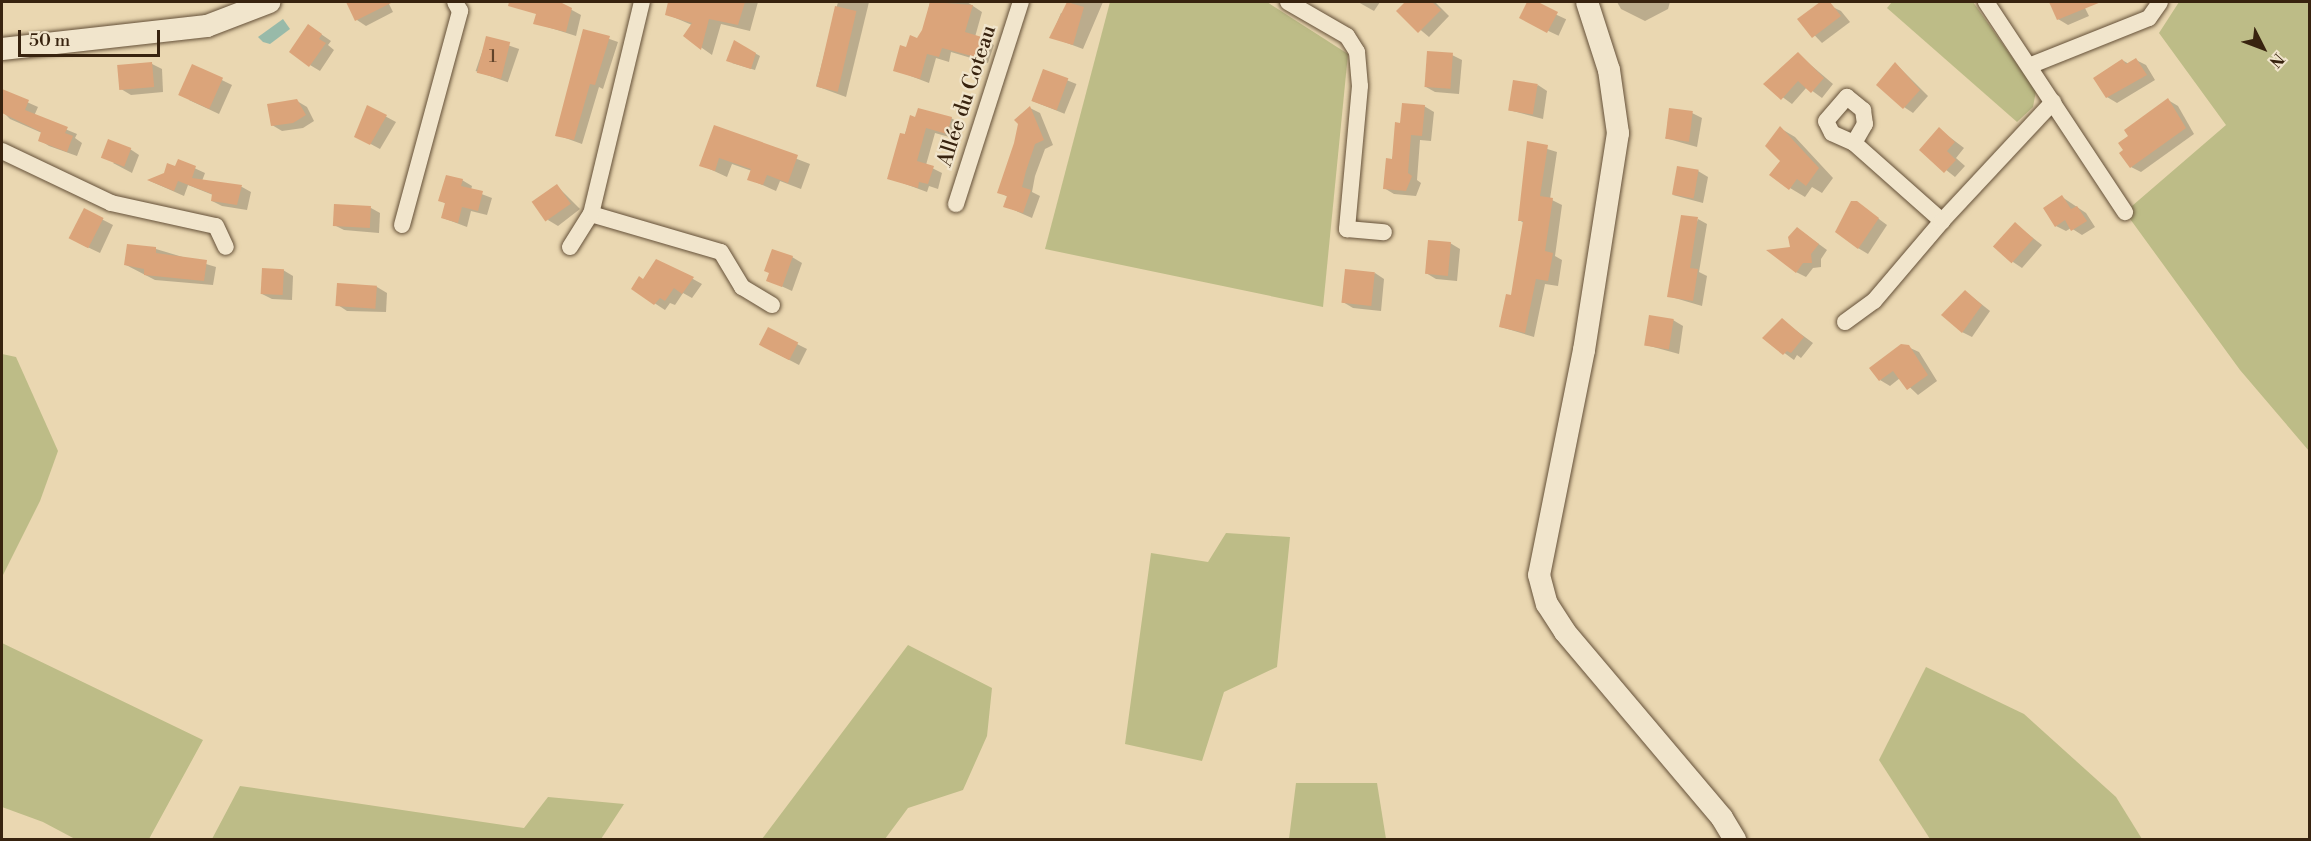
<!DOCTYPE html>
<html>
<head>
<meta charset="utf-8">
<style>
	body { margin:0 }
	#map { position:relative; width:2311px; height:841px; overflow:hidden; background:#ead7b1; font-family:"Libre Bodoni",serif }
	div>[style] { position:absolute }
	.green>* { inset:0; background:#bdbc87 }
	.water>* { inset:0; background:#98baa9 }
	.shadow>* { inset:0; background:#0003; transform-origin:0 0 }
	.building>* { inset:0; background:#dba47a; transform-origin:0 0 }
	.roads { filter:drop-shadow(0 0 2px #645038) drop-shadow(0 0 2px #645038) }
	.street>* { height:16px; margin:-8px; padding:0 8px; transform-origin:8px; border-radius:8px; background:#f1e5cc }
	.secondary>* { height:22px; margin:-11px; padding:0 11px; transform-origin:11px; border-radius:11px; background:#f1e5cc }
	span { translate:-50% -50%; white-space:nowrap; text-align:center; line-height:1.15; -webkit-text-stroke:4.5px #f1e5cc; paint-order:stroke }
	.number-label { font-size:18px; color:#61432a }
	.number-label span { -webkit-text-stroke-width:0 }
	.street-label { font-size:21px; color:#38230f }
	.frame { position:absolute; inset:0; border:3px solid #38230f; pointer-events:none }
	.north { position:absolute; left:2233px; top:18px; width:60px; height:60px; -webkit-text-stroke:4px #f1e5cc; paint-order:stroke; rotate:132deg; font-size:16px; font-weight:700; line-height:24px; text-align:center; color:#38230f }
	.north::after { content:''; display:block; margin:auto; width:21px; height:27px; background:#38230f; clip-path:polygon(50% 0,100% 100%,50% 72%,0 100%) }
	.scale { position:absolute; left:18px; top:30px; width:142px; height:27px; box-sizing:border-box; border:3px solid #38230f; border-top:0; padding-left:8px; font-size:18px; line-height:21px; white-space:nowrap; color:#38230f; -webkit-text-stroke:4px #f1e5cc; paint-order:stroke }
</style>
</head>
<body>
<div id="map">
	<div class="green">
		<div style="clip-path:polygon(1110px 2px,1267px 2px,1348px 54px,1323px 307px,1045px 249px)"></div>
		<div style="clip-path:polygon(1892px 2px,1973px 2px,2036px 91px,2033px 107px,2017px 122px,1887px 8px)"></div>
		<div style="clip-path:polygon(2179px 2px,2307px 2px,2310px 5px,2309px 451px,2240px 370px,2125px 212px,2226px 125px,2159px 33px)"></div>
		<div style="clip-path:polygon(2px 354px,16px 357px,58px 451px,40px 501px,2px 577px)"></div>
		<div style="clip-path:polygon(1226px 533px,1290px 537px,1277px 667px,1224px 692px,1202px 761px,1125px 744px,1151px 553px,1208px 562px)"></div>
		<div style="clip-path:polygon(2px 643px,203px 740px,149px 839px,75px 839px,43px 822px,2px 807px)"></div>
		<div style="clip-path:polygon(908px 645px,992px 688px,987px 736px,963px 790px,908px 808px,885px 839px,762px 839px)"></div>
		<div style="clip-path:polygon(1926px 667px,2024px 714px,2116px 797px,2142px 839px,1930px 839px,1879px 760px)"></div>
		<div style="clip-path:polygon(1296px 783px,1377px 783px,1386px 839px,1289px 839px)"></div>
		<div style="clip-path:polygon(240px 786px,524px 828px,548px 797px,624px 804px,601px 839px,212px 839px)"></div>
	</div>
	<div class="water">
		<div style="clip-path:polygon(283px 19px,290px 29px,270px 44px,263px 42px,258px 37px)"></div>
	</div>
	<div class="shadow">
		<div style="clip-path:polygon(347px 2px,388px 2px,393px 12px,366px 26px,357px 20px)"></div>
		<div style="clip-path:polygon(540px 2px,559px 3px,581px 15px,576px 36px,535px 23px)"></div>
		<div style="clip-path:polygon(670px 2px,758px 2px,750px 31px,721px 24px,712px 55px,685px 36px,692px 25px,666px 14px)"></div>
		<div style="clip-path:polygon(838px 2px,869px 2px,846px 97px,816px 86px)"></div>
		<div style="clip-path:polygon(930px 2px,967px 2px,982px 12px,975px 37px,994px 45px,988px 63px,951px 52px,949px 62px,936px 58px,929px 83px,895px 70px,924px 31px)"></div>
		<div style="clip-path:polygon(1072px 2px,1103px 2px,1083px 49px,1051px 37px,1061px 13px,1065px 14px)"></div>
		<div style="clip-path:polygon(1358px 2px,1380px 2px,1374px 11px)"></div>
		<div style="clip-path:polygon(1407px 2px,1435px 2px,1449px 16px,1429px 37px,1398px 11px)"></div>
		<div style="left:1529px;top:2px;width:41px;height:18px;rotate:25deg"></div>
		<div style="clip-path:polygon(1617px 2px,1670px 2px,1668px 9px,1645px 21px,1621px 9px)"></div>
		<div style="clip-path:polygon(1822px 2px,1841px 11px,1850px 22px,1822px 43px,1799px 19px)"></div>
		<div style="clip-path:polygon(2050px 2px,2082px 2px,2089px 16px,2068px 25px,2058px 19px)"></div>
		<div style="clip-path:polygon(584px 30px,618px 42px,603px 89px,599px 87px,582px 144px,557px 135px)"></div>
		<div style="clip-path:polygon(318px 32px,331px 41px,328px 45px,334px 50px,320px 71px,310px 65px)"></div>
		<div style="left:487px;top:38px;width:34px;height:35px;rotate:19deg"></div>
		<div style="clip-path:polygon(735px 42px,760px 56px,755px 70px,732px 63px)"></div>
		<div style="clip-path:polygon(1798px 54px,1833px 84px,1822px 98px,1807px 87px,1792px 104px,1765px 84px)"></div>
		<div style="clip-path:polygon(1452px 55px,1462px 60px,1459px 94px,1435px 92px,1426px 87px)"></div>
		<div style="clip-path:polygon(2122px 60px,2129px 64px,2136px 60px,2146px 65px,2155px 80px,2117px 103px,2107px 97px)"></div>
		<div style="clip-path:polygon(152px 64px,162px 69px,163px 92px,131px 95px,121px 89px)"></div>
		<div style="clip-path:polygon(1896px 64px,1928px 96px,1913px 113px,1904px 107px)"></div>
		<div style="clip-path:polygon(193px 66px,232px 85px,219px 114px,189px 100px)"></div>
		<div style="left:1044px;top:71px;width:35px;height:32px;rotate:22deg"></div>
		<div style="clip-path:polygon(1538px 85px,1547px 91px,1543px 119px,1509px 110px)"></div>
		<div style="clip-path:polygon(2px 91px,38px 107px,34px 116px,77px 134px,75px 138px,82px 143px,77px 156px,49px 146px,40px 140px,42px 133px,10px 119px,2px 111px)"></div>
		<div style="clip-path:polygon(2168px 100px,2178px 106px,2194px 134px,2141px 172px,2131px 167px)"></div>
		<div style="clip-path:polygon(297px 101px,307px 107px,314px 121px,303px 128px,282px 131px,272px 125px)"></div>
		<div style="clip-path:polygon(1424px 106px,1434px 112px,1431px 141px,1420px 140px,1417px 180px,1421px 183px,1416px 196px,1394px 194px,1384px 188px,1402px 124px)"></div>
		<div style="clip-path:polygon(368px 107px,396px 122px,380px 149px,356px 136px)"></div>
		<div style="clip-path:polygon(1030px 108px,1040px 113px,1053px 145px,1045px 149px,1035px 176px,1032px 192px,1040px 196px,1032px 218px,1005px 206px,1008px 197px,999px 192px)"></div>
		<div style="clip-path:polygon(1692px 113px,1702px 118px,1697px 147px,1665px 138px)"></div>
		<div style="clip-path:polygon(911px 117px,951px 118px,961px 124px,956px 139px,935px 133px,926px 165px,942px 173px,938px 189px,929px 186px,927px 192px,889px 178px)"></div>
		<div style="clip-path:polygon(714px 127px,810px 164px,801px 189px,780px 181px,776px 191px,749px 179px,752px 171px,732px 164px,727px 177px,701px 165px)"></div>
		<div style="clip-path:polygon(1780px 128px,1795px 137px,1833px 178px,1822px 193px,1812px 187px,1805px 197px,1790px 188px,1782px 160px)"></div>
		<div style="clip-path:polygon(1939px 129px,1964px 148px,1956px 158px,1965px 166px,1955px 177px,1921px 150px)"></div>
		<div style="clip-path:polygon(1528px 143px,1557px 152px,1550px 199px,1562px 205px,1555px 256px,1562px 260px,1558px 286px,1545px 284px,1534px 337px,1501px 327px,1512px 296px,1524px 223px,1519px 220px)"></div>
		<div style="clip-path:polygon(130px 149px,139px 155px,132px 173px,113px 163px)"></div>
		<div style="clip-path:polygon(179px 161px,205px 173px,202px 181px,242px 187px,251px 192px,247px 210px,222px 206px,212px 201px,213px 195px,188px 185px,184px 196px,150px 181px,176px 168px)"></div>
		<div style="clip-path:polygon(1698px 171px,1708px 177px,1703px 203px,1673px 195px)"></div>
		<div style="clip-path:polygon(462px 180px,472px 186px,471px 190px,492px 198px,487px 215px,471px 211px,467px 227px,443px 218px,446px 204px,440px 200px)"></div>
		<div style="clip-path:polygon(557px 186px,580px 209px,558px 226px,548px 220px)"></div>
		<div style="clip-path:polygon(2062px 197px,2086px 213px,2095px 227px,2082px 235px,2071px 228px,2066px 231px,2056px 226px)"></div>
		<div style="clip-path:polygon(1856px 202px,1887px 225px,1868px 254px,1858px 248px)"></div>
		<div style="clip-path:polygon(371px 208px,380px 213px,379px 233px,344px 230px,334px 225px)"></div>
		<div style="clip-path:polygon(84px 210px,113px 225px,100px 253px,81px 244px)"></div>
		<div style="clip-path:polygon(1698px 219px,1707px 224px,1699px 272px,1707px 276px,1702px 306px,1668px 296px)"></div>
		<div style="clip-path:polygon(2015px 224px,2042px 245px,2022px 268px,2013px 262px)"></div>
		<div style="clip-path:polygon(1797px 228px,1827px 250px,1821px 259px,1821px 267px,1813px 268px,1806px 277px,1796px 272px,1791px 248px)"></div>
		<div style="clip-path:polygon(1450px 243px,1460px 249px,1457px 281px,1436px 279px,1426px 273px)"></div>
		<div style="clip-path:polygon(156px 249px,216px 267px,213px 285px,155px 280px,126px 265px)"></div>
		<div style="clip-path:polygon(792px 257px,802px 263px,792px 291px,768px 280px)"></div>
		<div style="clip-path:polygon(283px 270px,293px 276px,292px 300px,272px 299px,262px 294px)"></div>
		<div style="clip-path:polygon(1375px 273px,1384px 279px,1381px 311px,1353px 308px,1343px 302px)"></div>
		<div style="clip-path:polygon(693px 279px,702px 284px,692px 298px,683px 293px,675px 305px,670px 303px,665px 310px,633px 289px,644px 281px)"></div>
		<div style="clip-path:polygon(338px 285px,377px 287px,387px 293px,386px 312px,347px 311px,338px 305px)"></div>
		<div style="clip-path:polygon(1965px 291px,1990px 311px,1972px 337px,1962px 332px)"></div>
		<div style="clip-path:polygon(1673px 320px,1683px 326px,1679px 354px,1646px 345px)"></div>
		<div style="clip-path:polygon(1782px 320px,1813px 343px,1801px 358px,1797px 355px,1794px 360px,1764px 338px)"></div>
		<div style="clip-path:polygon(797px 344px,807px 349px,799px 365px,770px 350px)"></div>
		<div style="clip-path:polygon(1908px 347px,1919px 352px,1937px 381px,1918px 395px,1900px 378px,1890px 386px,1880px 380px)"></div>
	</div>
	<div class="building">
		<div style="clip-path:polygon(346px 2px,393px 2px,355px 21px)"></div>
		<div style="clip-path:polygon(509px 2px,560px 2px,572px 8px,566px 32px,533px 24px,536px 14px,508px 6px)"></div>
		<div style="clip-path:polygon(668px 2px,745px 2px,738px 25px,709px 19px,701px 50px,683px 36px,692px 23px,665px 15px)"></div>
		<div style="clip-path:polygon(930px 2px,973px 5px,965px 32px,985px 38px,979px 58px,942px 48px,939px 57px,927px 54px,920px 79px,893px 71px,900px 45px,906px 47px,910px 35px,917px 38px,922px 30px)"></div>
		<div style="clip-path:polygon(1067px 2px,1084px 7px,1073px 45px,1049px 38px)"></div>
		<div style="clip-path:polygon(1405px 2px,1432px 2px,1441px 10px,1418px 33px,1396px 11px)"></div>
		<div style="clip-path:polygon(1527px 2px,1538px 2px,1558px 12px,1547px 33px,1519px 18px)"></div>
		<div style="clip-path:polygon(1820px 2px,1830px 2px,1841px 16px,1812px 38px,1797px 19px)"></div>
		<div style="clip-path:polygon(2049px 2px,2101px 2px,2057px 20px)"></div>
		<div style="left:835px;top:6px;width:22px;height:83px;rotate:13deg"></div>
		<div style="clip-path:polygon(308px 24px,322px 34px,319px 39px,326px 43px,309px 67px,289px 52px)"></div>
		<div style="clip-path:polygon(583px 29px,610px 36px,595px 85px,590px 84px,574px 140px,555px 136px)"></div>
		<div style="left:486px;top:36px;width:25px;height:38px;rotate:14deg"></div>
		<div style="clip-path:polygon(734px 40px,756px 53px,751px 69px,726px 61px)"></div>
		<div style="left:1427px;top:51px;width:26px;height:36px;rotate:4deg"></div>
		<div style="clip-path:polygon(1798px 52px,1824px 78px,1811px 93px,1798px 81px,1781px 100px,1763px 84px)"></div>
		<div style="clip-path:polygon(2136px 58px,2147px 75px,2106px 98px,2093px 78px,2122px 59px,2126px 64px)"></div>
		<div style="left:152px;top:62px;width:25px;height:35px;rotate:85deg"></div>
		<div style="clip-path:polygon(1895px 62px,1920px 90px,1903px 109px,1876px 85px)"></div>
		<div style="left:192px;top:64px;width:34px;height:34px;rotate:24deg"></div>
		<div style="left:1043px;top:69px;width:27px;height:34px;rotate:20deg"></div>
		<div style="left:1513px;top:80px;width:25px;height:31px;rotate:9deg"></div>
		<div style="clip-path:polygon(2px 89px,29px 100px,25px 110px,68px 127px,65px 133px,73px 136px,67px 152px,38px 141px,41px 132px,2px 113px)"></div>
		<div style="clip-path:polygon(2168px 98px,2186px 128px,2130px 168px,2119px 153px,2123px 150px,2118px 143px,2128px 136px,2124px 130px)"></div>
		<div style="clip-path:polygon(297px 99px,306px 115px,293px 123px,271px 126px,267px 104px)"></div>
		<div style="clip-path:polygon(1402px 103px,1425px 105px,1422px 136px,1411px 135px,1408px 173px,1412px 176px,1406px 191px,1383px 189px,1386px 158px,1392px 159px,1395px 122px,1400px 123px)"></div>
		<div style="clip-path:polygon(367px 105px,387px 115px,370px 145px,354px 137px)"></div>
		<div style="clip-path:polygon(1030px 106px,1044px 140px,1035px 144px,1026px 171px,1022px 187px,1031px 190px,1023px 213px,1003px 207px,1007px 196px,997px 193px,1014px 143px,1018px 124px,1014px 120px)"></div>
		<div style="clip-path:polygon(918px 108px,952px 117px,947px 134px,926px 128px,917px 161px,934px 166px,928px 184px,919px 182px,918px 188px,887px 179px,900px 133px,905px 134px,910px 115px,915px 117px)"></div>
		<div style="left:1669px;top:108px;width:24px;height:31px;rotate:7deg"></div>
		<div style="clip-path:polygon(714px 125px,798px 155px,788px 183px,767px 175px,763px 185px,747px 180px,751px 169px,719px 158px,715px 171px,699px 166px)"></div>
		<div style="clip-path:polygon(1780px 126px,1819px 168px,1806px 186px,1797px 179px,1789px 190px,1769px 175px,1780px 161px,1765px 146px)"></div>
		<div style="clip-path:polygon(1939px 127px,1955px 142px,1947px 151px,1956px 160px,1944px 173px,1919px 150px)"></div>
		<div style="left:108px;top:139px;width:25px;height:20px;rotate:21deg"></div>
		<div style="clip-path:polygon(1527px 141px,1548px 145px,1540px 196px,1553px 198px,1545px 251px,1553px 253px,1548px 281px,1536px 279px,1525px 333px,1499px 327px,1506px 294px,1511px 295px,1523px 221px,1518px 221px)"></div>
		<div style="clip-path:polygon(178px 159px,196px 166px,192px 178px,242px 185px,237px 205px,211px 201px,212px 194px,178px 181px,174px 191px,147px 180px,164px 173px,167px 163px,175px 166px)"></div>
		<div style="left:1677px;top:166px;width:22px;height:29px;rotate:10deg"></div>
		<div style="clip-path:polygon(446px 175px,463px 179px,461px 186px,483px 191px,478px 211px,462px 207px,458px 223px,441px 218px,445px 203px,438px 201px)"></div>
		<div style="left:557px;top:184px;width:24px;height:31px;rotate:55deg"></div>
		<div style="clip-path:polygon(2062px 195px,2071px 209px,2077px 206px,2087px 221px,2071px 231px,2065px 220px,2055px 227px,2043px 208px)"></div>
		<div style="clip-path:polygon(1851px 201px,1857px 201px,1879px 218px,1858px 249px,1835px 232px)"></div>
		<div style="left:334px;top:204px;width:37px;height:22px;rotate:3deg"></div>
		<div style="left:84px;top:208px;width:22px;height:34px;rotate:27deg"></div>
		<div style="clip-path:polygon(1681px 215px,1698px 217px,1690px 268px,1698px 269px,1693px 301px,1667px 297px)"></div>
		<div style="left:2015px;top:222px;width:25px;height:33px;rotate:42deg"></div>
		<div style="clip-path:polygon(1797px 227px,1819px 244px,1811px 254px,1812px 263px,1803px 263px,1796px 273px,1766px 250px,1790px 247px,1788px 237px)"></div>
		<div style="left:1428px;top:240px;width:23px;height:34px;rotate:5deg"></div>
		<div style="clip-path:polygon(127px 244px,156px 247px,156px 253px,207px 260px,204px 281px,144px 275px,144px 269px,124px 265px)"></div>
		<div style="clip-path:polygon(772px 249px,793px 256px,782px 287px,766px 281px,769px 273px,764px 271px)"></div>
		<div style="clip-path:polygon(656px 259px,694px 277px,682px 294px,674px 288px,665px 301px,660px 298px,654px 305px,631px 289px,639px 276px,643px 279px)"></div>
		<div style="left:262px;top:268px;width:22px;height:26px;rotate:3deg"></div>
		<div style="left:1345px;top:269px;width:30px;height:34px;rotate:6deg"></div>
		<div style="left:337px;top:283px;width:40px;height:23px;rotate:4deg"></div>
		<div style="clip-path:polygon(1965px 290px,1982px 305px,1962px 333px,1941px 315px)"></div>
		<div style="left:1649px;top:315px;width:25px;height:31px;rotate:9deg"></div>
		<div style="clip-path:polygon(1782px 318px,1804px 337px,1791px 353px,1787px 351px,1783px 355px,1762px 338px)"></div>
		<div style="left:768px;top:327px;width:34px;height:20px;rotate:27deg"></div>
		<div style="clip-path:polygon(1901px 344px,1909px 345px,1928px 375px,1907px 390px,1893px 371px,1879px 381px,1869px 368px)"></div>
	</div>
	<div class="roads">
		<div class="street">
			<div style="left:1288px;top:2px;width:68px;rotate:30deg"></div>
			<div style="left:1347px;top:36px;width:19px;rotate:58deg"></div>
			<div style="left:1357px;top:52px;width:34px;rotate:85deg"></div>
			<div style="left:1360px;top:86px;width:144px;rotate:95.2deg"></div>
			<div style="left:1347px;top:229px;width:37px;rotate:5deg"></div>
			<div style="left:1986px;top:2px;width:252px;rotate:56.5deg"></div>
			<div style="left:2029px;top:66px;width:129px;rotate:-21.8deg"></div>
			<div style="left:2149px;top:18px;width:19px;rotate:-55deg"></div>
			<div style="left:1854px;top:143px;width:24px;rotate:-156deg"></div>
			<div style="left:1832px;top:133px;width:13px;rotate:-117deg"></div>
			<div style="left:1826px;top:121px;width:32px;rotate:-49deg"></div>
			<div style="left:1847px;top:97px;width:21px;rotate:39deg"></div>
			<div style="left:1863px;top:110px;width:14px;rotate:82deg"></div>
			<div style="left:1865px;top:124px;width:22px;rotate:120deg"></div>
			<div style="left:1854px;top:143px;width:118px;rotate:41.6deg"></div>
			<div style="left:2px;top:151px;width:121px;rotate:25.5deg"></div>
			<div style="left:111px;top:203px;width:107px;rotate:12.4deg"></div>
			<div style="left:216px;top:226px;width:23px;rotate:65deg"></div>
			<div style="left:956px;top:204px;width:212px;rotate:-72.2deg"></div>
			<div style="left:591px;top:214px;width:135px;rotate:16.3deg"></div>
			<div style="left:721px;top:252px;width:41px;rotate:59deg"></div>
			<div style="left:742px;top:287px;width:35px;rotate:31deg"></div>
			<div style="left:402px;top:225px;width:222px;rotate:-74.8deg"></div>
			<div style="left:460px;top:11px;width:10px;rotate:-119deg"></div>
			<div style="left:570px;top:247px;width:39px;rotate:-58deg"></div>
			<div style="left:591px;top:214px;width:218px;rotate:-76.5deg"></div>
			<div style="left:1845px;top:322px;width:36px;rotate:-36deg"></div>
			<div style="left:1874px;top:301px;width:105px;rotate:-49.6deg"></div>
			<div style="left:1942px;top:221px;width:163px;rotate:-47deg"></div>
		</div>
		<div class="secondary">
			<div style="left:1587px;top:2px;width:71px;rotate:72.1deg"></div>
			<div style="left:1609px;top:70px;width:64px;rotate:81.9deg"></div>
			<div style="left:1618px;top:133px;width:220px;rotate:98.9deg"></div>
			<div style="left:1584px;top:350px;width:229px;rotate:101.3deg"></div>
			<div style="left:1539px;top:575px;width:30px;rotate:75deg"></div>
			<div style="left:1547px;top:604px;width:33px;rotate:57deg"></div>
			<div style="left:1565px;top:632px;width:243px;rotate:49.8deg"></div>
			<div style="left:1722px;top:818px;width:26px;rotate:59deg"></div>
			<div style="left:2px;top:49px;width:206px;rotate:-6.4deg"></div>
			<div style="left:207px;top:26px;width:67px;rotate:-20.9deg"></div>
		</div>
	</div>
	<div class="number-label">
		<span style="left:493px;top:57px">1</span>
	</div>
	<div class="street-label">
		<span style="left:967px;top:96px;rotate:-72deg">Allée du Coteau</span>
	</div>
	<div class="frame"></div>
	<div class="north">N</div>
	<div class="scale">50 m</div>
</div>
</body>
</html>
